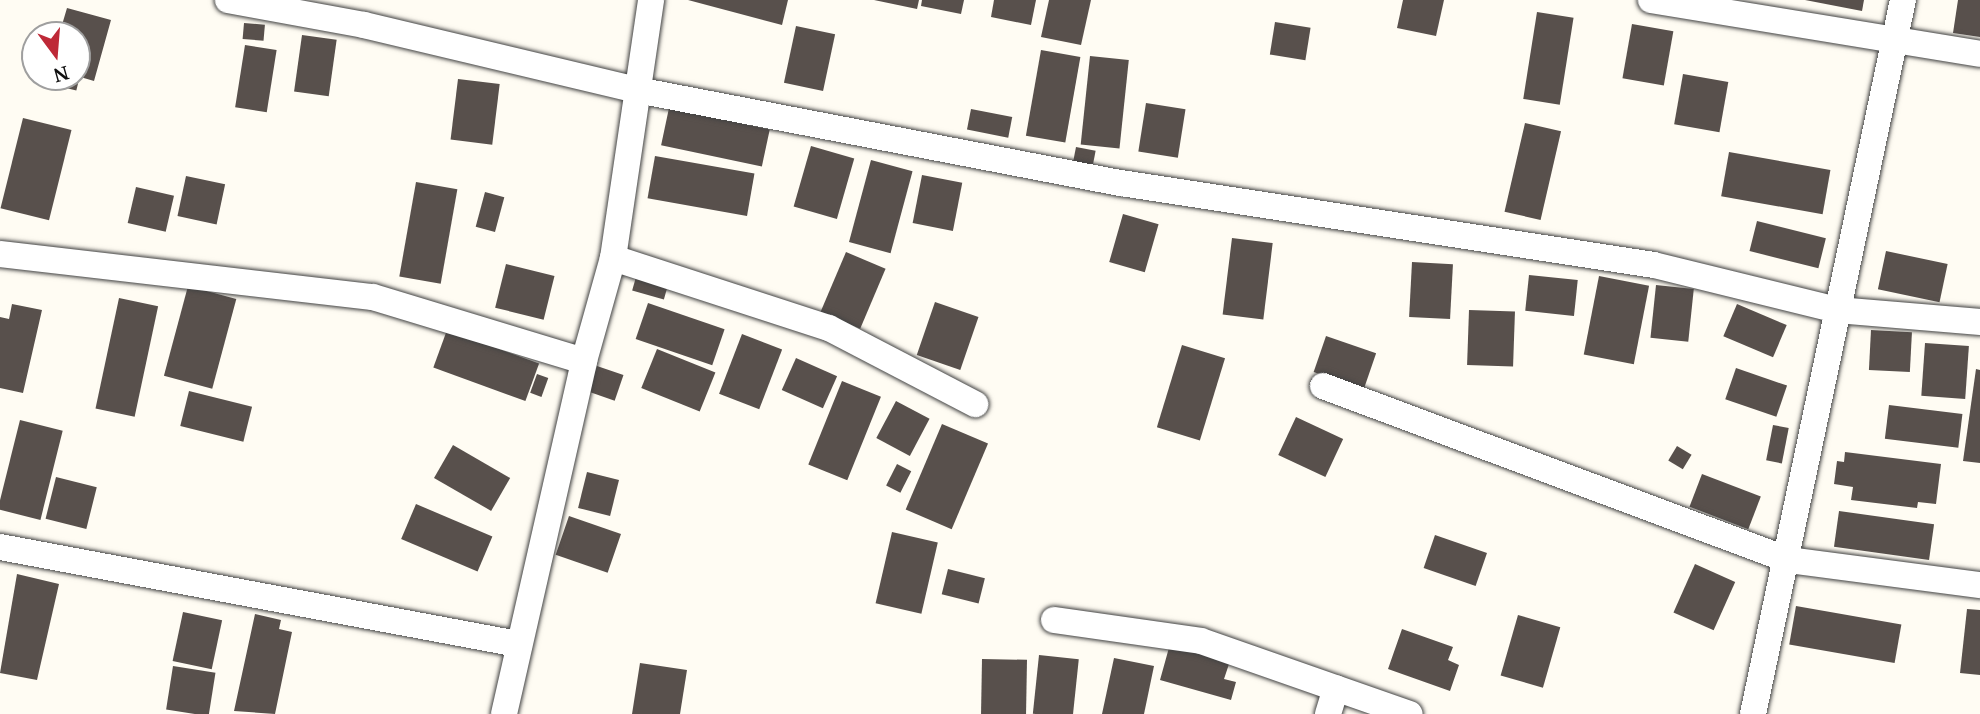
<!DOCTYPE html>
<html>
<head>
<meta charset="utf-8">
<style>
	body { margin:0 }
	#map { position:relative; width:1980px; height:714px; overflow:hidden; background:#fffcf3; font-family:"Noto Serif",serif }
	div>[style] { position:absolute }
	.building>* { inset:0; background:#58504c; transform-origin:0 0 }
	.roads { filter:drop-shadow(0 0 2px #434343) drop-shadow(0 0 2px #434343) }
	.minor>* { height:26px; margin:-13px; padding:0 13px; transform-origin:13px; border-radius:13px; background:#fff }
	span { translate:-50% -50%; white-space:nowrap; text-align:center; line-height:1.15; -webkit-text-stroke:7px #fff; paint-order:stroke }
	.north { position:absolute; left:21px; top:21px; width:70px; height:70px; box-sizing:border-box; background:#fff; border:2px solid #9f9f9f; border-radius:50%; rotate:164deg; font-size:19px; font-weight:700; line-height:28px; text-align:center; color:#101010 }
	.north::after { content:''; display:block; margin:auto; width:24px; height:32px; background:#be2937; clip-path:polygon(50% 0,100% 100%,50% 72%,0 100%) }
</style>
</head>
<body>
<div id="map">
	<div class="building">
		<div style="clip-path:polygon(688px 0,788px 0,782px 25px)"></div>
		<div style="clip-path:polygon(874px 0,919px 0,917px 9px)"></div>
		<div style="clip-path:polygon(922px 0,964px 0,961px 14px,921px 6px)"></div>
		<div style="clip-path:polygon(994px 0,1036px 0,1031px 25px,991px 17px)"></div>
		<div style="clip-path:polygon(1049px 0,1091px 0,1081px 45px,1041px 37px)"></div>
		<div style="clip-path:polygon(1403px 0,1444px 0,1436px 36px,1397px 28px)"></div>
		<div style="clip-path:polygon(1805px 0,1864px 0,1862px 11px)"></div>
		<div style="clip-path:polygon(1958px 0,1980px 0,1980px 37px,1953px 33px)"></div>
		<div style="clip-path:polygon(67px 8px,111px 20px,94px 81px,77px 76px,77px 35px,59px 35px)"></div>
		<div style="left:1537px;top:12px;width:37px;height:88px;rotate:9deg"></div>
		<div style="left:1275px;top:22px;width:36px;height:33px;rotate:9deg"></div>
		<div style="left:244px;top:23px;width:21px;height:16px;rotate:5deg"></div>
		<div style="left:1632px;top:24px;width:42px;height:55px;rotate:10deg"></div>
		<div style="left:796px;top:26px;width:40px;height:58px;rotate:12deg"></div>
		<div style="left:302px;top:35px;width:35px;height:57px;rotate:8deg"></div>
		<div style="left:245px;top:45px;width:32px;height:63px;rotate:9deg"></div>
		<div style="left:1041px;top:50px;width:40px;height:87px;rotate:10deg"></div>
		<div style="left:1090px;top:56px;width:39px;height:89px;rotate:6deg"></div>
		<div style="left:1683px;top:74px;width:46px;height:51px;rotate:10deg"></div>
		<div style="left:63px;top:78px;width:16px;height:9px;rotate:14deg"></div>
		<div style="left:458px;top:79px;width:42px;height:61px;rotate:7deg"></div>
		<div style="left:1146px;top:103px;width:40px;height:49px;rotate:9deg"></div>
		<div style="left:669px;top:108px;width:103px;height:38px;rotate:12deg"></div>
		<div style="left:971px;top:109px;width:42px;height:21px;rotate:11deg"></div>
		<div style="left:23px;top:118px;width:50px;height:93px;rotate:14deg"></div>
		<div style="left:1525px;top:123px;width:37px;height:91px;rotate:13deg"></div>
		<div style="left:811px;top:146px;width:45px;height:63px;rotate:16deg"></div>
		<div style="left:1076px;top:147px;width:20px;height:16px;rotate:11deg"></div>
		<div style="left:1729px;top:152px;width:103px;height:45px;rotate:10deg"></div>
		<div style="left:655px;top:156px;width:101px;height:43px;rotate:10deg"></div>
		<div style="left:871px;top:160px;width:43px;height:85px;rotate:15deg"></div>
		<div style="left:922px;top:175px;width:41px;height:49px;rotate:11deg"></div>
		<div style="left:186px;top:176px;width:40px;height:41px;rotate:12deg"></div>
		<div style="left:416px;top:182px;width:42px;height:96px;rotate:10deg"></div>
		<div style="left:136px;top:187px;width:39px;height:37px;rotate:13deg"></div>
		<div style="left:485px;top:192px;width:20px;height:36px;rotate:15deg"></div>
		<div style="left:1123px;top:214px;width:37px;height:50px;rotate:16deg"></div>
		<div style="left:1757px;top:221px;width:71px;height:31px;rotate:14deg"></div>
		<div style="left:1232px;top:238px;width:41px;height:77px;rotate:7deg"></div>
		<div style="left:1886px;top:251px;width:63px;height:39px;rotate:12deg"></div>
		<div style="left:846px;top:252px;width:43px;height:65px;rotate:23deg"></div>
		<div style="left:1412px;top:262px;width:41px;height:55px;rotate:3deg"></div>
		<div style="left:506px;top:264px;width:50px;height:45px;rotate:14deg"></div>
		<div style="left:1529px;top:275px;width:49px;height:36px;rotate:6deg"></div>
		<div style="left:1599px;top:276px;width:51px;height:80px;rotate:11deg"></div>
		<div style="left:636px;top:277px;width:33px;height:14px;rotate:16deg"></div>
		<div style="left:1656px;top:285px;width:38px;height:53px;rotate:6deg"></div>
		<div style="left:188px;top:286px;width:50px;height:93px;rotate:15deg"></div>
		<div style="left:119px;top:298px;width:40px;height:113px;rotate:12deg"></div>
		<div style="left:935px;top:302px;width:46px;height:56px;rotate:19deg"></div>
		<div style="left:648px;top:303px;width:81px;height:38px;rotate:19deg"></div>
		<div style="clip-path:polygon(12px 304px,42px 310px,23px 393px,0 388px,0 317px,9px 319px)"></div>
		<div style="left:1737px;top:304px;width:54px;height:35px;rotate:23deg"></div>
		<div style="left:1469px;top:310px;width:46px;height:55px;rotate:2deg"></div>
		<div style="left:447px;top:330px;width:98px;height:40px;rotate:20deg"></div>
		<div style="left:1871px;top:330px;width:41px;height:40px;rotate:3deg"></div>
		<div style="left:742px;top:334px;width:43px;height:64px;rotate:21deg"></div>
		<div style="left:1326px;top:336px;width:53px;height:38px;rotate:19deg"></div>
		<div style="left:1925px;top:343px;width:44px;height:53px;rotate:4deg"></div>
		<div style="left:1182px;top:345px;width:45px;height:86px;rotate:17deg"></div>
		<div style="left:657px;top:349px;width:63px;height:42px;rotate:22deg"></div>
		<div style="left:796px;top:358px;width:45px;height:35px;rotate:24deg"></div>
		<div style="left:597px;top:366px;width:28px;height:27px;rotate:19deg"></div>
		<div style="left:1736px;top:368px;width:54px;height:33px;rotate:19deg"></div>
		<div style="clip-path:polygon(1976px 369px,1980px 370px,1980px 463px,1963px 461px)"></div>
		<div style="left:537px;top:374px;width:12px;height:20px;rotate:20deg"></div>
		<div style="left:842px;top:381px;width:42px;height:90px;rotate:22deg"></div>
		<div style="left:189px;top:391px;width:65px;height:36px;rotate:14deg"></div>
		<div style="left:896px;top:401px;width:38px;height:42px;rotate:28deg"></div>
		<div style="left:1889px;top:405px;width:74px;height:34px;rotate:7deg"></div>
		<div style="left:1296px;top:417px;width:52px;height:42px;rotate:25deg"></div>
		<div style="left:20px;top:420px;width:44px;height:92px;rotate:14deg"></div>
		<div style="left:942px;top:424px;width:50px;height:93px;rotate:23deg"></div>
		<div style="left:1773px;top:425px;width:16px;height:36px;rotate:11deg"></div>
		<div style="left:453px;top:445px;width:66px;height:38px;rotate:30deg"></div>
		<div style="left:1677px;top:446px;width:17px;height:17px;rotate:31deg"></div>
		<div style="clip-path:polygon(1845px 452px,1941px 464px,1936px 504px,1918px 502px,1917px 508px,1851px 500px,1853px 487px,1834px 484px,1837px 461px,1844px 462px)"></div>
		<div style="left:897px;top:464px;width:16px;height:24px;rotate:27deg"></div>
		<div style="left:587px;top:472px;width:33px;height:37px;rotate:14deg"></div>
		<div style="left:1702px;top:474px;width:63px;height:35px;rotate:21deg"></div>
		<div style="left:56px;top:477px;width:42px;height:43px;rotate:14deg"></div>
		<div style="left:416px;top:504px;width:83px;height:38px;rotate:23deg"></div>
		<div style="left:1839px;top:511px;width:96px;height:36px;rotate:8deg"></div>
		<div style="left:569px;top:516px;width:55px;height:41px;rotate:19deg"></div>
		<div style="left:892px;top:532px;width:47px;height:73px;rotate:13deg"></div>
		<div style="left:1435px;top:535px;width:55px;height:35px;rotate:19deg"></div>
		<div style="left:1695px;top:564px;width:44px;height:53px;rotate:24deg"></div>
		<div style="left:948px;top:569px;width:38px;height:26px;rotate:14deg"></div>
		<div style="clip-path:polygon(17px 574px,59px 584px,37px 680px,0 673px)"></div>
		<div style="left:1796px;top:606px;width:107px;height:39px;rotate:10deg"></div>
		<div style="clip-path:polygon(1967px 609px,1980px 610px,1980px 675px,1960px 673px)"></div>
		<div style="left:183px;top:612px;width:40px;height:50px;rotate:12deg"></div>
		<div style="clip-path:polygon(255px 614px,281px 620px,279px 629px,292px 632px,275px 714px,234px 711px)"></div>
		<div style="left:1518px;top:615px;width:44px;height:63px;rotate:16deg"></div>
		<div style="clip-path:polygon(1402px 629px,1453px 647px,1448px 660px,1459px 665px,1450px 691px,1388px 669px)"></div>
		<div style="clip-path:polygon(1170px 644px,1230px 661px,1224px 679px,1236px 682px,1231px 700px,1160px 680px)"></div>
		<div style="left:1039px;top:655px;width:40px;height:59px;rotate:6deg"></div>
		<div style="clip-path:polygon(1114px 658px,1154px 666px,1144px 714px,1102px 714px)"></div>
		<div style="left:982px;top:659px;width:45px;height:55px;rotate:1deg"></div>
		<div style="clip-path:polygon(640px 663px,687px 670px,680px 714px,632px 714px)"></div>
		<div style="left:173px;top:666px;width:43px;height:44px;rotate:9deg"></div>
	</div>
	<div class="roads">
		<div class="minor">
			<div style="left:228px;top:0;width:138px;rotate:10.4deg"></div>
			<div style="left:364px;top:25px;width:281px;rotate:13.4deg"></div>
			<div style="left:637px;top:90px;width:493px;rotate:10.9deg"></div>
			<div style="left:1121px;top:183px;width:539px;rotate:8.75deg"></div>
			<div style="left:1654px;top:265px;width:188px;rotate:13.8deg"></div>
			<div style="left:1837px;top:310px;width:144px;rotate:4.8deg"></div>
			<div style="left:1651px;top:0;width:333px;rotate:9.3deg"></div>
			<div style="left:0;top:254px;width:375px;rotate:6.6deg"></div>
			<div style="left:373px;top:297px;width:220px;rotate:16.9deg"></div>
			<div style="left:613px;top:258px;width:227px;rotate:18deg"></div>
			<div style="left:829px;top:328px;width:165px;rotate:27.5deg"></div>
			<div style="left:1323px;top:386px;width:497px;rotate:20.5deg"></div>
			<div style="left:1789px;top:560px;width:193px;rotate:7.5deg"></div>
			<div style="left:0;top:547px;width:527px;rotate:10.61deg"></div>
			<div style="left:1054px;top:620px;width:148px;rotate:8.1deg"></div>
			<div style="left:1201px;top:641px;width:221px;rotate:19.3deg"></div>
			<div style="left:504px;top:714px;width:362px;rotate:-77.2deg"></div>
			<div style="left:584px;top:361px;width:107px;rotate:-74.3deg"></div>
			<div style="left:613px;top:258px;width:261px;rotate:-81.6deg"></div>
			<div style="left:1328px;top:714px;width:27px;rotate:-73deg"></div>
			<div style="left:1753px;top:714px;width:730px;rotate:-78.14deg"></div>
		</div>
	</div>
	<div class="north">N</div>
</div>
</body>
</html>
